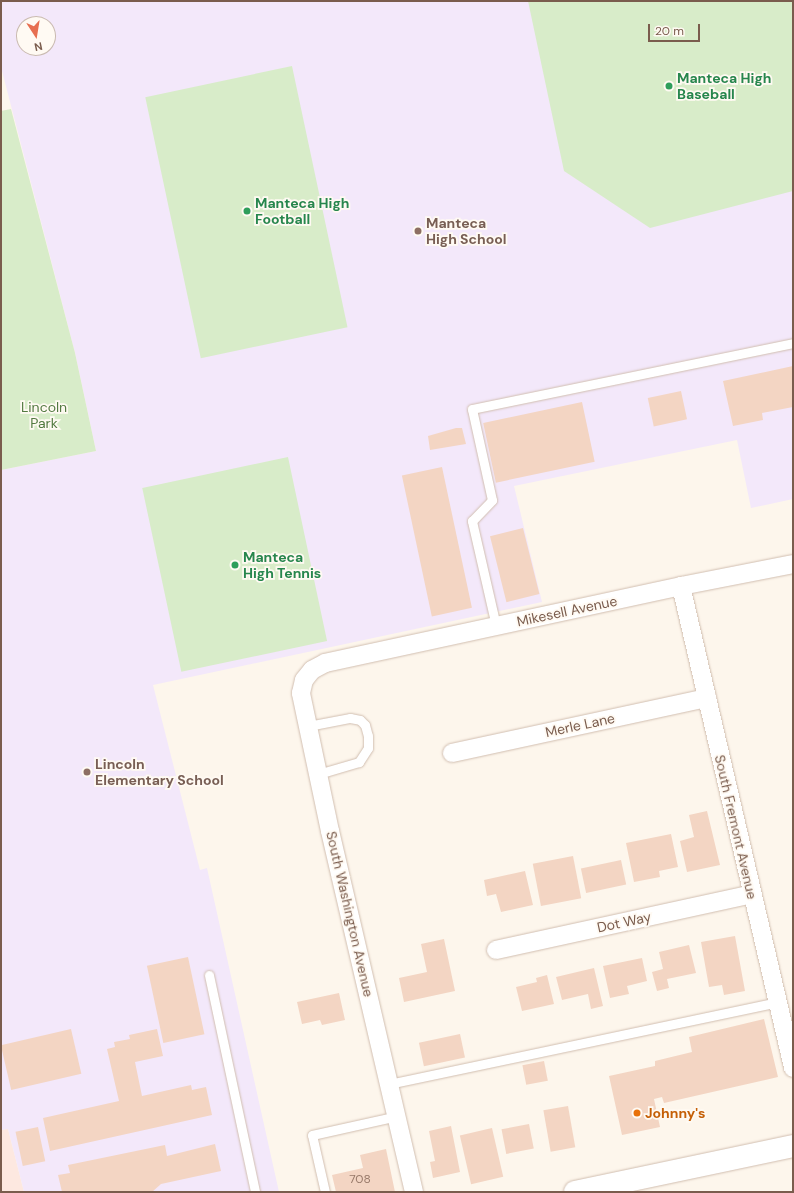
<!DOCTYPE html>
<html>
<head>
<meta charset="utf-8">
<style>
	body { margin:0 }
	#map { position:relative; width:794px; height:1193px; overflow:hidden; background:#fdf6ec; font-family:"DM Sans",sans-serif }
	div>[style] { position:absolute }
	.commercial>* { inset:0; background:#fde8e0 }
	.education>* { inset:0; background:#f3e8fa }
	.green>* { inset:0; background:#d8ecc9; transform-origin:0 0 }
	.building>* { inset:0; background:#f3d5c3; transform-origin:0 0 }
	.roads { filter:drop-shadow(0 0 1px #d1beb0) drop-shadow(0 0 1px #d1beb0) }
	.service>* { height:9px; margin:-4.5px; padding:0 4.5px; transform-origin:4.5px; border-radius:4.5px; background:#fff }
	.minor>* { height:18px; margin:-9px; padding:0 9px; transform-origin:9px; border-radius:9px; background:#fff }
	.secondary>* { height:22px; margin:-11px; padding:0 11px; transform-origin:11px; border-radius:11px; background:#fff }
	.dots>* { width:11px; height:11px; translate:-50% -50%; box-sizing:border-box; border:2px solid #fffaf3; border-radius:50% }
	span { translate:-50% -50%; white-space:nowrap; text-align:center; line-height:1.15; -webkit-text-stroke:3.5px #fffaf3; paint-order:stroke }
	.number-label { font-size:12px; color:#987a6a }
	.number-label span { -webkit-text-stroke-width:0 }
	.leisure-label { font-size:14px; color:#27864d; font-weight:700 }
	.left { translate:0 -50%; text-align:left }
	.education-label { font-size:14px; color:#785e54; font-weight:700 }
	.park-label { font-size:14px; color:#537a41 }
	.street-label { font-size:14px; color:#7a5c4d }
	.food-label { font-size:14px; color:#c56008; font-weight:700 }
	.frame { position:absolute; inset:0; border:2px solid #7a5c4d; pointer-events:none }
	.north { position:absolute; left:16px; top:16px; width:40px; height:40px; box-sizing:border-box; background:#fffaf3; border:1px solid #cabbb1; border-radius:50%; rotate:168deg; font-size:11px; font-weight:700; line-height:16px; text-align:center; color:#7a5c4d }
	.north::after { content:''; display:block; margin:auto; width:14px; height:18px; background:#e76f51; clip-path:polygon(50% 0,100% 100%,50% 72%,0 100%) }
	.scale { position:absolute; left:648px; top:24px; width:52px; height:18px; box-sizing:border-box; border:2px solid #7a5c4d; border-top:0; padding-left:5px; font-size:12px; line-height:14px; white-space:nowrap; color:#7a5c4d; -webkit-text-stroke:3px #fffaf3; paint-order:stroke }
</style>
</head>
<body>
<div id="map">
	<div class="commercial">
		<div style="clip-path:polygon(8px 1129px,24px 1192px,1px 1192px,1px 1130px)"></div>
	</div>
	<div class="education">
		<div style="clip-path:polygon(evenodd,1px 1px,793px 1px,793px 499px,751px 508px,737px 440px,514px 486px,542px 602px,153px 685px,200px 870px,207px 868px,279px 1192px,24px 1192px,8px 1129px,1px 1130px,1px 470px,96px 451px,75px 353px,1px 67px,1px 1px,24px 24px,48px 24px,48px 48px,24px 48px,24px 24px)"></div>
	</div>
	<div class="green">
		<div style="clip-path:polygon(528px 1px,793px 1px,793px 191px,650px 228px,564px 171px)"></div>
		<div style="left:292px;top:66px;width:267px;height:150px;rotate:78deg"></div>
		<div style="clip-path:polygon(11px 109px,75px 353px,96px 451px,1px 470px,1px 111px)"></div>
		<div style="left:288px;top:457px;width:188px;height:149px;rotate:78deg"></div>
	</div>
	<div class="building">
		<div style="clip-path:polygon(793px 366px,793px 407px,762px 413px,763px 420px,733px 426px,723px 381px)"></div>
		<div style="left:681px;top:391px;width:29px;height:34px;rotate:78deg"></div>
		<div style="left:582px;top:402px;width:61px;height:101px;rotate:78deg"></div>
		<div style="clip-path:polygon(456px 428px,462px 428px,466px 444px,430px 450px,428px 436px)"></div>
		<div style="left:442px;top:467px;width:144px;height:41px;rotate:78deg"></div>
		<div style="left:523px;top:528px;width:68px;height:34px;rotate:76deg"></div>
		<div style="clip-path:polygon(707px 811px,720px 865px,687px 872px,680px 841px,694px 837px,689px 815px)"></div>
		<div style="clip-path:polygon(671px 834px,678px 867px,659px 871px,660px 877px,634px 882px,626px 843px)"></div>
		<div style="left:573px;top:856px;width:43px;height:41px;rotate:79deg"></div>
		<div style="left:621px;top:860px;width:25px;height:41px;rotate:78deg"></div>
		<div style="clip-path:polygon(525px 871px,533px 905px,501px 912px,496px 894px,487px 896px,484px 880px)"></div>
		<div style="clip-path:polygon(735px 936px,745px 991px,724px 995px,722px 985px,709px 987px,701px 942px)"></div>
		<div style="clip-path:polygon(444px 939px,455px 991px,404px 1002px,399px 978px,427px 972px,421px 944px)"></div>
		<div style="clip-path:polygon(689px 945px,696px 973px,667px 979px,669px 988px,657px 991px,652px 972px,663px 969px,659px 952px)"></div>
		<div style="left:188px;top:957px;width:79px;height:42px;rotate:78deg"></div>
		<div style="clip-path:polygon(642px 958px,647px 981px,627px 986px,629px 994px,610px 998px,603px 966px)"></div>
		<div style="clip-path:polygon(594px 968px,603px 1006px,591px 1009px,588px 994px,562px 1000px,556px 977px)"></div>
		<div style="clip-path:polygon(547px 975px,554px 1004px,522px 1011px,516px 987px,537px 982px,536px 978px)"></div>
		<div style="clip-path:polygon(339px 993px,345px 1020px,322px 1025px,320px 1020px,302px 1024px,297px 1002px)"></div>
		<div style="clip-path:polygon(764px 1019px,778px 1077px,664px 1103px,662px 1097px,654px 1099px,660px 1127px,622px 1135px,609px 1076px,655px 1066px,655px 1061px,692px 1052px,689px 1037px)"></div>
		<div style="left:71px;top:1029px;width:46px;height:72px;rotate:77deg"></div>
		<div style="clip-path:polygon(157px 1029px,163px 1056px,135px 1062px,142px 1096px,191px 1085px,192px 1090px,206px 1087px,212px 1115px,50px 1151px,43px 1118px,119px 1101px,107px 1049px,115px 1047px,114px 1042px,130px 1039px,129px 1035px)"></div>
		<div style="left:460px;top:1034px;width:24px;height:42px;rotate:78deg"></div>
		<div style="left:544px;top:1061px;width:20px;height:22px;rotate:79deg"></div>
		<div style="left:568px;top:1106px;width:42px;height:25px;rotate:80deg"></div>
		<div style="left:529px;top:1124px;width:25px;height:28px;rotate:79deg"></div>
		<div style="clip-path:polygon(451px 1126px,460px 1172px,433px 1178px,430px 1162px,435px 1161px,429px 1131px)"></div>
		<div style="left:38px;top:1127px;width:35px;height:23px;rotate:78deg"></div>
		<div style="left:492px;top:1128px;width:50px;height:33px;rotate:77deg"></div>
		<div style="clip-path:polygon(215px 1144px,221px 1171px,161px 1184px,152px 1192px,62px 1192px,58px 1175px,70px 1173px,68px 1165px,165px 1145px,167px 1156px)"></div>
		<div style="clip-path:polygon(386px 1149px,395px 1192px,336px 1192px,332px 1175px,363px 1168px,360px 1155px)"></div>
	</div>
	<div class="roads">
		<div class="service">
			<div style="left:496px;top:626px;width:108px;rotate:-102.9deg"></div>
			<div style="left:472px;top:521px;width:29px;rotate:-46deg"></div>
			<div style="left:492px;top:500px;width:93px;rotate:-102.4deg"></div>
			<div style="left:472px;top:409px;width:328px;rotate:-11.6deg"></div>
			<div style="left:308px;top:726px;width:43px;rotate:-10.8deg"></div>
			<div style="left:350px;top:718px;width:10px;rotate:11deg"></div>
			<div style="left:360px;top:720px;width:7px;rotate:45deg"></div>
			<div style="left:365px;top:725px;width:11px;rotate:75deg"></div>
			<div style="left:368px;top:736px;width:12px;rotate:90deg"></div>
			<div style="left:368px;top:748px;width:17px;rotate:123deg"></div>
			<div style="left:359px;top:762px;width:43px;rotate:163.7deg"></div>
			<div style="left:209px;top:975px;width:222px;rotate:78deg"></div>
			<div style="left:389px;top:1084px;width:398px;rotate:-11.9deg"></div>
			<div style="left:325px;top:1192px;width:58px;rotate:-102.8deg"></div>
			<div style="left:312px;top:1135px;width:87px;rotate:-12.6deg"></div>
		</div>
		<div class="minor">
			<div style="left:681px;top:586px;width:495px;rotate:76.9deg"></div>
			<div style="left:452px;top:753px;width:261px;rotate:-12.2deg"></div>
			<div style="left:496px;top:950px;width:262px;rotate:-12.3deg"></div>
			<div style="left:414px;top:1192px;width:371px;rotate:-103.1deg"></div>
			<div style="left:330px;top:831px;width:141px;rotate:-101.9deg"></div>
			<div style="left:301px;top:693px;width:13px;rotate:-77deg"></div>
			<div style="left:304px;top:680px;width:13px;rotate:-51deg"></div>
			<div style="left:312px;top:670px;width:15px;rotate:-28deg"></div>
			<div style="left:325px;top:663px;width:364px;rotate:-12.2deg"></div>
			<div style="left:681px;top:586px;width:114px;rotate:-11.1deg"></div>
		</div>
		<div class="secondary">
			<div style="left:575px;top:1192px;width:223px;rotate:-11.9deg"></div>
		</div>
	</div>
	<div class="dots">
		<div style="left:669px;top:86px;background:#2e9e5b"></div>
		<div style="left:247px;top:211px;background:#2e9e5b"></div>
		<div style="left:418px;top:231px;background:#8d6e63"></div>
		<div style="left:235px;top:565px;background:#2e9e5b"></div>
		<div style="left:87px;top:772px;background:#8d6e63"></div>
		<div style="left:637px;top:1113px;background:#e8710a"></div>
	</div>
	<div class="number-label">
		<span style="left:360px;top:1180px">708</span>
	</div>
	<div class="leisure-label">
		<span class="left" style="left:677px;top:86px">Manteca High<br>Baseball</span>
		<span class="left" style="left:255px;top:211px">Manteca High<br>Football</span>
		<span class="left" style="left:243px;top:565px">Manteca<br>High Tennis</span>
	</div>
	<div class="education-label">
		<span class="left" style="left:426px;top:231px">Manteca<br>High School</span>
		<span class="left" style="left:95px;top:772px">Lincoln<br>Elementary School</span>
	</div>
	<div class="park-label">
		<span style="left:44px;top:415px">Lincoln<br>Park</span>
	</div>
	<div class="street-label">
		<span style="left:567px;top:611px;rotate:-12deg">Mikesell Avenue</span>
		<span style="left:580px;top:725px;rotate:-12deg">Merle Lane</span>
		<span style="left:736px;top:827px;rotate:77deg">South Fremont Avenue</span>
		<span style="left:350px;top:914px;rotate:77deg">South Washington Avenue</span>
		<span style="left:624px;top:922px;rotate:-12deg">Dot Way</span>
	</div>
	<div class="food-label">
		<span class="left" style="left:645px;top:1113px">Johnny's</span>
	</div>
	<div class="frame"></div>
	<div class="north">N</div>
	<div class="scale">20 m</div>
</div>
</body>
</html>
